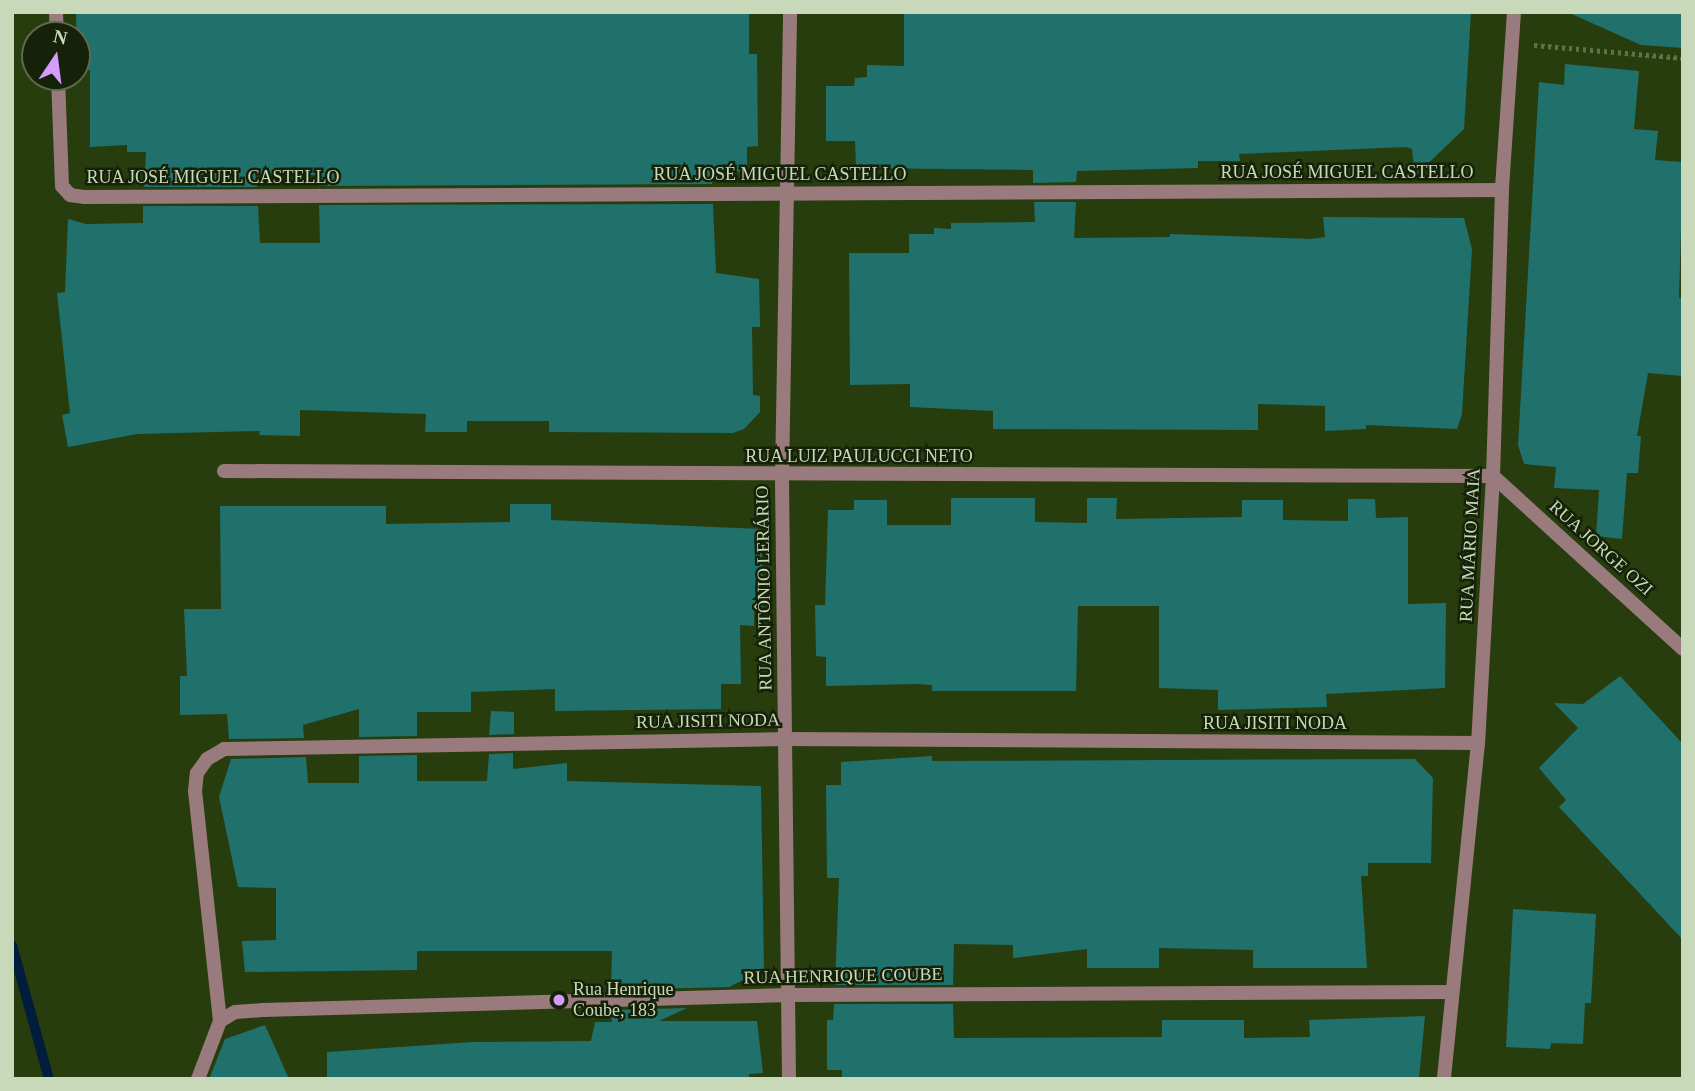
<!DOCTYPE html>
<html>
<head>
<meta charset="utf-8">
<style>
	body { margin:0 }
	#map { position:relative; width:1695px; height:1091px; overflow:hidden; background:#283d0e; font-family:"Times New Roman",serif }
	div>[style] { position:absolute }
	.stream>* { height:10px; margin:-5px; padding:0 5px; transform-origin:5px; border-radius:5px; background:#001d3c }
	.building>* { inset:0; background:#20706c }
	.path>* { height:4.5px; margin-top:-2.25px; transform-origin:0; background:repeating-linear-gradient(90deg,#5e7248 0 3.5px,transparent 0 7px) }
	.minor>* { height:14px; margin:-7px; padding:0 7px; transform-origin:7px; border-radius:7px; background:#997a7d }
	.tertiary>* { height:14px; margin:-7px; padding:0 7px; transform-origin:7px; border-radius:7px; background:#997a7d }
	.dots>* { width:19px; height:19px; translate:-50% -50%; box-sizing:border-box; border:4px solid #152108; border-radius:50% }
	span { translate:-50% -50%; white-space:nowrap; text-align:center; line-height:1.15; -webkit-text-stroke:5px #152108; paint-order:stroke }
	.street-label { font-size:18px; color:#c8d9b9 }
	.poi-label { font-size:18px; color:#c8d9b9 }
	.left { translate:0 -50%; text-align:left }
	.frame { position:absolute; inset:0; border:14px solid #c8d9b9; pointer-events:none }
	.north { position:absolute; left:21px; top:21px; width:70px; height:70px; box-sizing:border-box; background:#152108; border:2px solid #5d6b4f; border-radius:50%; rotate:13deg; font-size:19px; font-weight:700; line-height:28px; text-align:center; color:#c8d9b9 }
	.north::after { content:''; display:block; margin:auto; width:24px; height:32px; background:#d49cfc; clip-path:polygon(50% 0,100% 100%,50% 72%,0 100%) }
</style>
</head>
<body>
<div id="map">
	<div class="stream">
		<div style="left:12px;top:945px;width:139px;rotate:74.6deg"></div>
	</div>
	<div class="building">
		<div style="clip-path:polygon(76px 12px,749px 12px,749px 54px,757px 54px,758px 146px,747px 147px,747px 171px,712px 173px,712px 184px,319px 186px,318px 175px,288px 175px,256px 176px,257px 187px,144px 187px,146px 152px,127px 152px,127px 145px,90px 147px,90px 70px,77px 70px)"></div>
		<div style="clip-path:polygon(904px 12px,1471px 12px,1464px 129px,1415px 176px,1412px 149px,1406px 147px,1239px 154px,1240px 161px,1198px 161px,1198px 168px,1077px 171px,1076px 182px,1033px 183px,1033px 170px,856px 168px,855px 141px,826px 141px,826px 86px,854px 86px,855px 78px,867px 77px,867px 65px,904px 66px)"></div>
		<div style="clip-path:polygon(1567px 12px,1683px 12px,1683px 48px,1641px 45px)"></div>
		<div style="clip-path:polygon(1565px 64px,1639px 71px,1634px 129px,1658px 131px,1655px 160px,1683px 162px,1679px 298px,1683px 297px,1683px 376px,1648px 373px,1637px 436px,1641px 436px,1638px 473px,1627px 473px,1622px 539px,1596px 536px,1599px 490px,1554px 488px,1556px 467px,1524px 464px,1518px 445px,1539px 82px,1564px 85px)"></div>
		<div style="clip-path:polygon(1034px 202px,1076px 202px,1074px 238px,1170px 237px,1170px 234px,1311px 239px,1325px 237px,1323px 217px,1464px 218px,1472px 249px,1462px 414px,1457px 429px,1366px 425px,1366px 429px,1325px 431px,1325px 406px,1258px 404px,1258px 430px,993px 429px,993px 411px,910px 407px,910px 384px,850px 385px,849px 253px,909px 253px,909px 234px,934px 234px,934px 228px,951px 229px,951px 223px,1035px 222px)"></div>
		<div style="clip-path:polygon(713px 204px,716px 273px,759px 279px,760px 327px,752px 327px,753px 395px,760px 396px,760px 412px,744px 429px,733px 433px,549px 432px,549px 421px,467px 421px,467px 432px,425px 432px,426px 414px,300px 410px,300px 436px,259px 435px,260px 431px,137px 434px,68px 447px,62px 415px,70px 413px,57px 293px,65px 292px,68px 219px,86px 224px,143px 223px,143px 206px,258px 206px,260px 243px,320px 243px,319px 205px)"></div>
		<div style="clip-path:polygon(951px 498px,1035px 498px,1035px 522px,1087px 523px,1087px 498px,1117px 498px,1116px 519px,1242px 517px,1242px 500px,1283px 500px,1283px 520px,1348px 521px,1348px 499px,1375px 499px,1376px 518px,1408px 517px,1408px 604px,1446px 603px,1445px 688px,1326px 694px,1327px 707px,1218px 710px,1218px 690px,1159px 688px,1159px 606px,1078px 606px,1076px 691px,932px 691px,932px 685px,916px 684px,826px 686px,826px 657px,816px 656px,815px 605px,825px 605px,828px 510px,854px 510px,854px 500px,887px 500px,887px 525px,951px 525px)"></div>
		<div style="clip-path:polygon(510px 504px,551px 504px,551px 520px,761px 529px,763px 607px,754px 607px,754px 626px,740px 625px,741px 684px,721px 684px,721px 709px,555px 711px,555px 689px,471px 692px,471px 712px,417px 712px,417px 736px,359px 737px,359px 709px,303px 725px,304px 738px,229px 739px,227px 714px,180px 715px,180px 676px,187px 676px,184px 609px,221px 609px,220px 506px,386px 506px,386px 524px,510px 522px)"></div>
		<div style="clip-path:polygon(1620px 676px,1683px 744px,1683px 940px,1559px 807px,1566px 800px,1539px 768px,1578px 728px,1554px 703px,1583px 704px)"></div>
		<div style="clip-path:polygon(491px 711px,514px 712px,514px 734px,489px 735px)"></div>
		<div style="clip-path:polygon(513px 753px,513px 769px,567px 763px,567px 781px,761px 786px,764px 970px,729px 987px,611px 990px,612px 951px,417px 951px,417px 970px,245px 972px,242px 941px,276px 940px,276px 888px,238px 887px,219px 797px,231px 759px,306px 757px,308px 783px,359px 783px,359px 756px,417px 755px,417px 781px,487px 781px,489px 754px)"></div>
		<div style="clip-path:polygon(932px 756px,932px 761px,1415px 759px,1433px 778px,1431px 863px,1368px 863px,1368px 876px,1361px 876px,1367px 968px,1253px 968px,1253px 950px,1159px 948px,1159px 968px,1087px 968px,1087px 949px,1013px 958px,1013px 945px,954px 944px,953px 985px,835px 985px,839px 878px,827px 878px,826px 785px,841px 785px,841px 762px)"></div>
		<div style="clip-path:polygon(1513px 909px,1596px 914px,1591px 1003px,1585px 1003px,1583px 1044px,1551px 1043px,1550px 1049px,1506px 1047px)"></div>
		<div style="clip-path:polygon(834px 1004px,953px 1004px,954px 1038px,1162px 1037px,1162px 1020px,1244px 1020px,1244px 1038px,1310px 1037px,1309px 1020px,1425px 1016px,1419px 1079px,842px 1079px,842px 1070px,827px 1070px,827px 1020px,833px 1020px)"></div>
		<div style="clip-path:polygon(687px 1008px,659px 1021px,757px 1021px,763px 1073px,749px 1074px,749px 1079px,327px 1079px,327px 1052px,472px 1042px,591px 1041px,595px 1022px,612px 1022px,611px 1010px)"></div>
		<div style="clip-path:polygon(265px 1025px,289px 1079px,209px 1079px,225px 1039px)"></div>
	</div>
	<div class="path">
		<div style="left:1534px;top:45px;width:150px;rotate:5deg"></div>
	</div>
	<div class="minor">
		<div style="left:56px;top:12px;width:23px;rotate:88deg"></div>
		<div style="left:58px;top:77px;width:109px;rotate:87.9deg"></div>
		<div style="left:62px;top:186px;width:12px;rotate:48deg"></div>
		<div style="left:70px;top:195px;width:15px;rotate:8deg"></div>
		<div style="left:85px;top:197px;width:1417px;rotate:-0.28deg"></div>
		<div style="left:224px;top:471px;width:1269px;rotate:0.23deg"></div>
		<div style="left:1493px;top:476px;width:267px;rotate:93.2deg"></div>
		<div style="left:1478px;top:743px;width:338px;rotate:95.8deg"></div>
		<div style="left:220px;top:1021px;width:231px;rotate:-96.2deg"></div>
		<div style="left:195px;top:791px;width:18px;rotate:-84deg"></div>
		<div style="left:197px;top:773px;width:17px;rotate:-54deg"></div>
		<div style="left:207px;top:759px;width:20px;rotate:-30deg"></div>
		<div style="left:224px;top:749px;width:560px;rotate:-1.02deg"></div>
		<div style="left:784px;top:739px;width:694px;rotate:0.33deg"></div>
		<div style="left:198px;top:1079px;width:62px;rotate:-69.2deg"></div>
		<div style="left:220px;top:1021px;width:17px;rotate:-31deg"></div>
		<div style="left:235px;top:1012px;width:28px;rotate:-4deg"></div>
		<div style="left:263px;top:1010px;width:527px;rotate:-1.63deg"></div>
		<div style="left:790px;top:995px;width:662px;rotate:-0.26deg"></div>
		<div style="left:789px;top:1079px;width:603px;rotate:-90.67deg"></div>
		<div style="left:782px;top:476px;width:464px;rotate:-89deg"></div>
	</div>
	<div class="tertiary">
		<div style="left:1514px;top:12px;width:178px;rotate:93.9deg"></div>
		<div style="left:1502px;top:190px;width:286px;rotate:91.8deg"></div>
		<div style="left:1493px;top:476px;width:257px;rotate:42.3deg"></div>
	</div>
	<div class="dots">
		<div style="left:559px;top:1000px;background:#d49cfc"></div>
	</div>
	<div class="street-label">
		<span style="left:1347px;top:172px">RUA JOSÉ MIGUEL CASTELLO</span>
		<span style="left:780px;top:174px">RUA JOSÉ MIGUEL CASTELLO</span>
		<span style="left:213px;top:177px">RUA JOSÉ MIGUEL CASTELLO</span>
		<span style="left:859px;top:456px">RUA LUIZ PAULUCCI NETO</span>
		<span style="left:1470px;top:545px;rotate:-87deg">RUA MÁRIO MAIA</span>
		<span style="left:1601px;top:548px;rotate:42deg">RUA JORGE OZI</span>
		<span style="left:764px;top:588px;rotate:-91deg">RUA ANTÔNIO LERÁRIO</span>
		<span style="left:708px;top:721px;rotate:-1deg">RUA JISITI NODA</span>
		<span style="left:1275px;top:723px">RUA JISITI NODA</span>
		<span style="left:843px;top:976px;rotate:-1deg">RUA HENRIQUE COUBE</span>
	</div>
	<div class="poi-label">
		<span class="left" style="left:573px;top:1000px">Rua Henrique<br>Coube, 183</span>
	</div>
	<div class="frame"></div>
	<div class="north">N</div>
</div>
</body>
</html>
